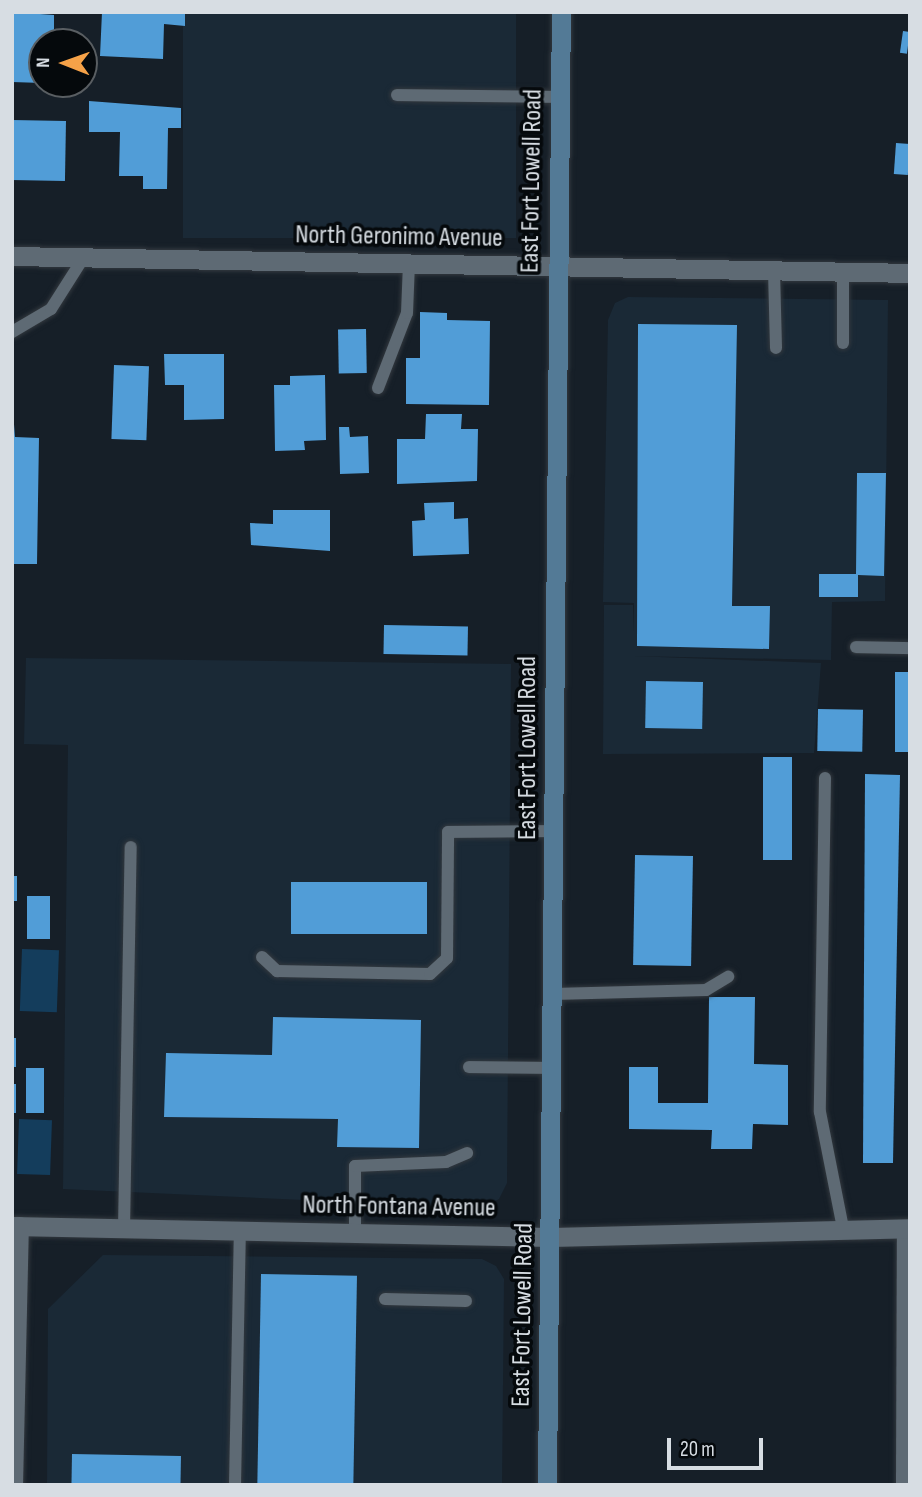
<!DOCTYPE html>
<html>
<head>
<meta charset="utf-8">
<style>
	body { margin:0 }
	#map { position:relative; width:922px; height:1497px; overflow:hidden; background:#161f28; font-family:"Sofia Sans Condensed",sans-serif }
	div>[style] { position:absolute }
	.built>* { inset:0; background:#1a2936; transform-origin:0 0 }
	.green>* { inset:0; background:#143d5c; transform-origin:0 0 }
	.building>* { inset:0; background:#519dd7; transform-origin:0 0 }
	.roads { filter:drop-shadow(0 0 2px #32383e) drop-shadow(0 0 2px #32383e) }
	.service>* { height:12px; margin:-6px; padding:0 6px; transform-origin:6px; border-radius:6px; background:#5e6a74 }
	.minor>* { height:19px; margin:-9.5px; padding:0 9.5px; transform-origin:9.5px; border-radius:9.5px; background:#5e6a74 }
	.secondary>* { height:19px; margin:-9.5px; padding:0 9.5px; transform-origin:9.5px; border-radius:9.5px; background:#537a96 }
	span { translate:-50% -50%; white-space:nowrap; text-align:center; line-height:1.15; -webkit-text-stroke:7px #05090c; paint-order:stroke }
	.street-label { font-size:26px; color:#d7dde3 }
	.frame { position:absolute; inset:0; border:14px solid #d7dde3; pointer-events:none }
	.north { position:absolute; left:28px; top:28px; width:70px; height:70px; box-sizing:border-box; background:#05090c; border:2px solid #595e62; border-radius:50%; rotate:271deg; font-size:19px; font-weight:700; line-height:28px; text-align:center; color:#d7dde3 }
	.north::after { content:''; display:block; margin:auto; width:24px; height:32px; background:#f6a248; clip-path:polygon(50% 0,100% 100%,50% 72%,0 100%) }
	.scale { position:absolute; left:667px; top:1438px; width:96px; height:32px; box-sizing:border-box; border:4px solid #d7dde3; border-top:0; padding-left:9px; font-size:21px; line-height:24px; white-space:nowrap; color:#d7dde3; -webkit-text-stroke:5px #05090c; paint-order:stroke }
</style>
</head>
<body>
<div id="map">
	<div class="built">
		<div style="left:183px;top:12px;width:333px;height:226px"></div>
		<div style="clip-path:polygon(628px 297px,888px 300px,885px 601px,832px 602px,831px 660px,633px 656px,821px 663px,814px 753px,603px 754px,604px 605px,633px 605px,634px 632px,634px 603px,603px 602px,608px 320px,615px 303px)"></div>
		<div style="clip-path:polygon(26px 658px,511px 664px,507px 1183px,499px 1199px,482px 1208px,63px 1189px,68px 745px,24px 744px)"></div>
		<div style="clip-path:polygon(103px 1255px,482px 1259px,496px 1266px,504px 1279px,502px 1485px,47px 1485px,48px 1309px)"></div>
	</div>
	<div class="green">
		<div style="left:22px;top:949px;width:37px;height:62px;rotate:2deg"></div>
		<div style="left:19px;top:1119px;width:33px;height:55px;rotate:2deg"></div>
	</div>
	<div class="building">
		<div style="clip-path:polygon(12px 12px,54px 15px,54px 42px,42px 42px,42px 83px,12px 82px)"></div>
		<div style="clip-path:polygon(102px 12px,185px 12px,185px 26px,164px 24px,163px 59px,100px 56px)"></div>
		<div style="left:903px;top:31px;width:7px;height:22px;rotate:8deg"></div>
		<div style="clip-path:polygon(89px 101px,181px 108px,181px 128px,168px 128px,167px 189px,143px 189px,143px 176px,119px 176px,120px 132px,89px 132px)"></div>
		<div style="left:12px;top:120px;width:54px;height:60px;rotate:1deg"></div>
		<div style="left:896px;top:143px;width:14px;height:31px;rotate:4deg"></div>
		<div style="clip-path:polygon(420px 312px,447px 313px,447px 320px,490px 321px,489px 405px,406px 404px,406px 358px,420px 358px)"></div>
		<div style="clip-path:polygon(638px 324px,737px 325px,732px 606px,770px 606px,769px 649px,637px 646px)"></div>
		<div style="left:366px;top:329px;width:44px;height:28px;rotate:89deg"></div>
		<div style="clip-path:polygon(164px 354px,224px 354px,224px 419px,184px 420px,184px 385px,165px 385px)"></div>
		<div style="left:114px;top:365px;width:35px;height:74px;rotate:2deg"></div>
		<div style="clip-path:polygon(325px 375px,326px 440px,304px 441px,305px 450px,275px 451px,274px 385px,290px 385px,290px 376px)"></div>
		<div style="clip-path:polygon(12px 399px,15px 437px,39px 438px,37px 564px,12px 564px)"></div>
		<div style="clip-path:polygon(426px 414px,462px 414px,461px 429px,478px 429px,477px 481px,397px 484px,397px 439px,425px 439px)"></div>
		<div style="clip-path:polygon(339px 427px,349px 427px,350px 437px,368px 436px,369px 473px,340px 474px)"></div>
		<div style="clip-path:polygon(857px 473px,886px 473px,884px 576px,858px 575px,858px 597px,819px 597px,819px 574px,856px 574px)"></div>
		<div style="clip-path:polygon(454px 502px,454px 519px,468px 518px,469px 554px,413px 556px,412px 521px,425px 520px,424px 503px)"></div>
		<div style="clip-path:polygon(273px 510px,330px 510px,330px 551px,251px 545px,250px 523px,273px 524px)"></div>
		<div style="left:384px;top:625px;width:84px;height:29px;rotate:1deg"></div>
		<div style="left:895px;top:672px;width:15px;height:80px"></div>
		<div style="left:646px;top:681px;width:57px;height:47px;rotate:1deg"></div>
		<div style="left:818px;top:709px;width:45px;height:42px;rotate:1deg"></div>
		<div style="left:763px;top:757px;width:29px;height:103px"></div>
		<div style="clip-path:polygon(865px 774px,900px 775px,893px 1163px,863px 1163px)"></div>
		<div style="left:635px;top:855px;width:58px;height:110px;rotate:1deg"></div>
		<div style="left:12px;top:876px;width:5px;height:25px"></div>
		<div style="left:291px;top:882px;width:136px;height:52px"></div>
		<div style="left:27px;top:896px;width:23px;height:43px"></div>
		<div style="clip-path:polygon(709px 997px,755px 997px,754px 1064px,788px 1065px,788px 1125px,753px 1124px,752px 1149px,711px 1149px,712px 1130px,629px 1129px,629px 1067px,658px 1067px,658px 1103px,708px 1103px)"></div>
		<div style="clip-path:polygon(273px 1017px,421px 1020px,419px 1148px,337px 1147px,338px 1119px,164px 1117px,166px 1053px,272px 1055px)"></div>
		<div style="left:12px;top:1038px;width:4px;height:29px"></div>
		<div style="left:26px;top:1068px;width:18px;height:45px"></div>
		<div style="left:12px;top:1084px;width:4px;height:29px"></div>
		<div style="left:261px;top:1274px;width:96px;height:211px;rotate:1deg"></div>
		<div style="left:72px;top:1454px;width:109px;height:31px;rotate:1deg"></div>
	</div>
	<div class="roads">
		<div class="service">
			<div style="left:397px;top:95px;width:163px;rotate:0.7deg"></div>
			<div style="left:774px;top:271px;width:77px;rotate:88.5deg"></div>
			<div style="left:843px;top:272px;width:71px;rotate:90deg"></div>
			<div style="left:12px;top:332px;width:45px;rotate:-30.5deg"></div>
			<div style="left:51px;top:309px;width:62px;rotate:-57.6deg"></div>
			<div style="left:378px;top:388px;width:80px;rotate:-68.9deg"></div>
			<div style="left:407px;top:313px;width:49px;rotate:-87.7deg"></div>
			<div style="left:856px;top:647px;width:54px;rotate:1.1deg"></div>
			<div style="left:825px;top:778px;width:334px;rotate:90.9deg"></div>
			<div style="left:820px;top:1112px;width:118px;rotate:78.8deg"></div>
			<div style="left:262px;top:957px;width:21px;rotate:43deg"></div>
			<div style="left:277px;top:971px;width:153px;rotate:1.1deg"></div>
			<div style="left:430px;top:974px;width:23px;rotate:-43deg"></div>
			<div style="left:447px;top:958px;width:126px;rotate:-89.5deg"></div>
			<div style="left:448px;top:832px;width:106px;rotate:-0.5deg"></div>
			<div style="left:553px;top:994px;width:153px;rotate:-1.5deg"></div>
			<div style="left:706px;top:990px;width:26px;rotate:-31deg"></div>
			<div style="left:469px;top:1067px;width:83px;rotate:0.7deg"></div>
			<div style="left:124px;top:1229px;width:382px;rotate:-89deg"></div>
			<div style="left:355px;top:1232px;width:66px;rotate:-90deg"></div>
			<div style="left:355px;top:1166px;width:91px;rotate:-2.5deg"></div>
			<div style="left:446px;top:1162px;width:23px;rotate:-23deg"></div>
			<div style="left:385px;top:1299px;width:81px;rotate:1.4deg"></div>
			<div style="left:235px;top:1485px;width:255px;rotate:-88.9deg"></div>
			<div style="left:902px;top:1485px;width:257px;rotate:-89.8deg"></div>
		</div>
		<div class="minor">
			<div style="left:12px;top:256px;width:898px;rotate:1.08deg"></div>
			<div style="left:12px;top:1226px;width:539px;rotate:1.17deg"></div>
			<div style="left:551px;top:1237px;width:359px;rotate:-1.4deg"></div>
			<div style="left:13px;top:1485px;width:259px;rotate:-88.7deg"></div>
		</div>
		<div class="secondary">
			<div style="left:547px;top:1485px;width:1473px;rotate:-89.46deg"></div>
		</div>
	</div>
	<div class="street-label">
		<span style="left:532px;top:181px;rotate:-89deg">East Fort Lowell Road</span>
		<span style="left:399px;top:237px;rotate:1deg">North Geronimo Avenue</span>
		<span style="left:528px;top:748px;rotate:-90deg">East Fort Lowell Road</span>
		<span style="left:399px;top:1207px;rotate:1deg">North Fontana Avenue</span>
		<span style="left:523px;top:1315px;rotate:-89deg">East Fort Lowell Road</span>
	</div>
	<div class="frame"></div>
	<div class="north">N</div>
	<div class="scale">20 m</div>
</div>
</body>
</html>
